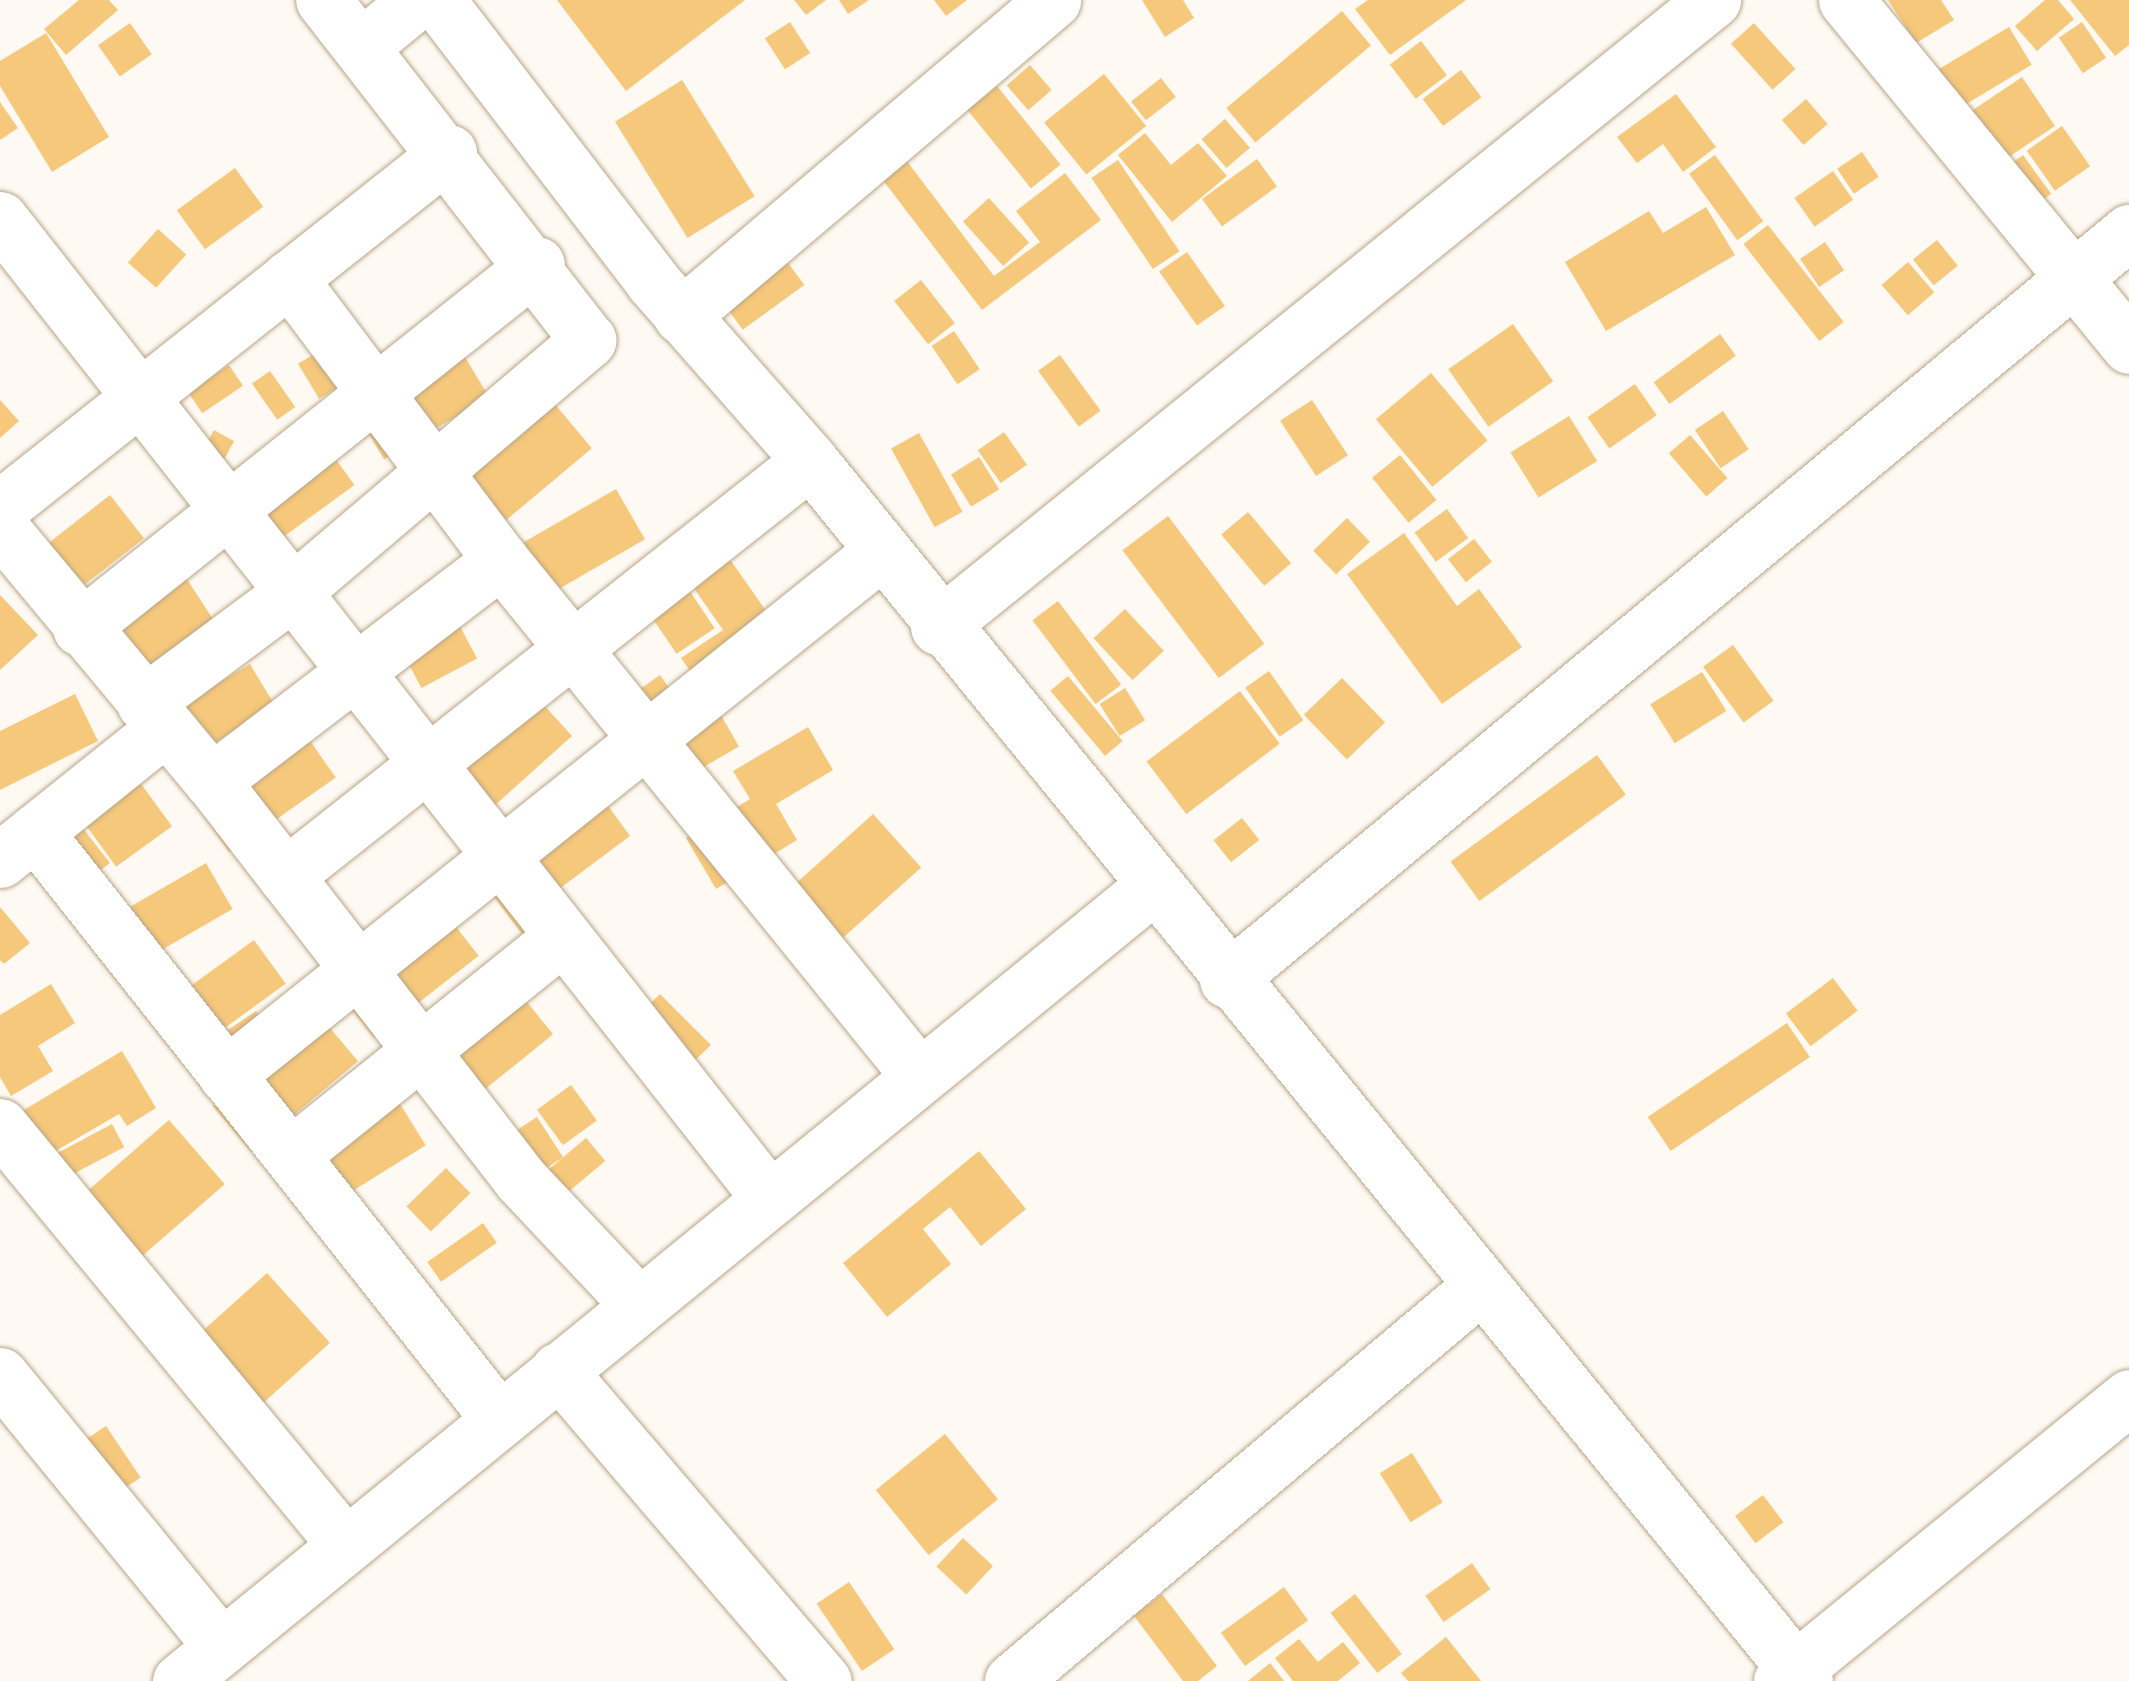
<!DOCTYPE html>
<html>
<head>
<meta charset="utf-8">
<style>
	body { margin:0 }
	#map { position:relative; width:2129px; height:1681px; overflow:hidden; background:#fefaf3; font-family:Merriweather,serif }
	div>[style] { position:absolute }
	.building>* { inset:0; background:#f6c87b; transform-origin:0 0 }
	.roads { filter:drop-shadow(0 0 2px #b8a587) drop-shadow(0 0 2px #b8a587) }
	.minor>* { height:55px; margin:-27.5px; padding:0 27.5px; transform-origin:27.5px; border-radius:27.5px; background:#fff }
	span { translate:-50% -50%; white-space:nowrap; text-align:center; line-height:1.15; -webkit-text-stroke:8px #fff; paint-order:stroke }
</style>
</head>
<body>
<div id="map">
	<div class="building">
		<div style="clip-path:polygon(79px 0,109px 0,118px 10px,66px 55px,44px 29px)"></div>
		<div style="clip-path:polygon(557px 0,745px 0,626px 91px)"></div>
		<div style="clip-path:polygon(794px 0,826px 0,806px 15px)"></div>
		<div style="clip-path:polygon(839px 0,869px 0,848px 14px)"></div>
		<div style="clip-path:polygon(934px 0,967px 0,946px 16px)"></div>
		<div style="clip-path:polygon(1142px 0,1183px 0,1194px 18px,1165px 37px)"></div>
		<div style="clip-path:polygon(1368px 0,1466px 0,1390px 55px,1355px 9px)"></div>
		<div style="clip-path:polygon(1888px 0,1941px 0,1954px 20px,1916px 43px)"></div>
		<div style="clip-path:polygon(2045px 0,2058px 0,2074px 19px,2037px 51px,2015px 26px)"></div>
		<div style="clip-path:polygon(2070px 0,2129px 0,2129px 45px,2115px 56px)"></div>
		<div style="left:1342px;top:11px;width:45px;height:151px;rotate:50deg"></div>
		<div style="left:790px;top:22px;width:37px;height:30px;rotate:57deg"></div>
		<div style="left:2082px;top:22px;width:43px;height:28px;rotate:56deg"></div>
		<div style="left:130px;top:23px;width:38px;height:39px;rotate:55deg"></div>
		<div style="left:1754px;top:23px;width:62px;height:31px;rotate:48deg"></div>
		<div style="left:2009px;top:27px;width:44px;height:108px;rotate:59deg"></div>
		<div style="clip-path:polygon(46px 33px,109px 137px,52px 172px,0 86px,0 61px)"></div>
		<div style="left:1421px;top:41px;width:43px;height:39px;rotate:53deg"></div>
		<div style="left:1030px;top:65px;width:33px;height:31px;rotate:49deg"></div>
		<div style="left:1461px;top:70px;width:34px;height:48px;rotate:53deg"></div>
		<div style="left:1104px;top:74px;width:67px;height:77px;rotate:51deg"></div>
		<div style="left:2022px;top:77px;width:59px;height:81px;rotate:56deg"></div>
		<div style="left:1161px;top:78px;width:24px;height:38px;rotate:52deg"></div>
		<div style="left:682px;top:80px;width:137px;height:79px;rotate:58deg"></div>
		<div style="left:997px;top:86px;width:101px;height:38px;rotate:51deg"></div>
		<div style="clip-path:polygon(1676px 94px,1716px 147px,1683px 172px,1663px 144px,1637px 163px,1617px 137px)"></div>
		<div style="left:1806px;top:99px;width:33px;height:32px;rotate:49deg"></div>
		<div style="clip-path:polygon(0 102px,18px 128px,0 140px)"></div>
		<div style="left:1225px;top:119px;width:38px;height:31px;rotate:49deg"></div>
		<div style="left:2062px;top:126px;width:49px;height:43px;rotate:55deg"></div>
		<div style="clip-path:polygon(1145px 133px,1171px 165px,1198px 143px,1227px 176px,1172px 222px,1118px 155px)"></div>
		<div style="left:1862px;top:152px;width:30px;height:30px;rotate:56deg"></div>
		<div style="left:1715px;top:155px;width:82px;height:32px;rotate:54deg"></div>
		<div style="left:2023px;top:155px;width:48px;height:32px;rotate:54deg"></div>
		<div style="left:1257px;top:159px;width:34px;height:68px;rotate:54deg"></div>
		<div style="clip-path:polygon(906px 160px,994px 276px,1040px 242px,1016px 211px,1065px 173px,1101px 220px,982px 310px,882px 179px)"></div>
		<div style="left:1118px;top:160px;width:110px;height:32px;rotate:56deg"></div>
		<div style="left:235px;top:168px;width:48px;height:72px;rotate:54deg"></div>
		<div style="left:1833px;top:171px;width:35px;height:47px;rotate:55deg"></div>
		<div style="left:989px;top:198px;width:60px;height:35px;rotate:48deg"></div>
		<div style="clip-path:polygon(1706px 207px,1735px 255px,1606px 331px,1565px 262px,1649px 211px,1663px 233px)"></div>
		<div style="left:1768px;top:225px;width:123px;height:31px;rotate:52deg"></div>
		<div style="left:158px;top:229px;width:38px;height:45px;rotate:42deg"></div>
		<div style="left:1937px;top:240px;width:33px;height:31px;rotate:51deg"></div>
		<div style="left:1825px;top:242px;width:34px;height:30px;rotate:56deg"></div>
		<div style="left:1187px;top:252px;width:66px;height:34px;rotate:55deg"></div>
		<div style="left:786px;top:260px;width:31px;height:76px;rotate:54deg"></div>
		<div style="left:1908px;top:262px;width:40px;height:35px;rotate:49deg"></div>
		<div style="left:921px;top:280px;width:55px;height:34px;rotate:52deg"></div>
		<div style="left:1513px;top:324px;width:70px;height:79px;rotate:55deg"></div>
		<div style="left:954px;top:331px;width:46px;height:27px;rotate:56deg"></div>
		<div style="left:1720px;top:334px;width:27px;height:82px;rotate:54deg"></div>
		<div style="left:334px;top:342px;width:41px;height:42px;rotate:59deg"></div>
		<div style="left:459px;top:347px;width:58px;height:122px;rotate:59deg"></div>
		<div style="left:1060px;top:355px;width:69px;height:27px;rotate:54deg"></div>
		<div style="left:229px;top:365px;width:25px;height:49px;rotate:56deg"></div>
		<div style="left:270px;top:371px;width:44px;height:22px;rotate:55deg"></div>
		<div style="left:1431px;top:373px;width:88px;height:72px;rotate:50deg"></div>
		<div style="left:1635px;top:384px;width:38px;height:58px;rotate:55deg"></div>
		<div style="left:543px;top:390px;width:76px;height:150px;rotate:50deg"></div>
		<div style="clip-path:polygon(0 400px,19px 421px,0 438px)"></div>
		<div style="left:1312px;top:400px;width:66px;height:38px;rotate:57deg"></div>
		<div style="left:1723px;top:411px;width:46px;height:34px;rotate:56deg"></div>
		<div style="left:1569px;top:416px;width:53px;height:69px;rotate:58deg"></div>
		<div style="left:214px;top:430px;width:23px;height:52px;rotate:29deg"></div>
		<div style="left:1004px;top:432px;width:40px;height:32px;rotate:55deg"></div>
		<div style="left:919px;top:433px;width:90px;height:32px;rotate:61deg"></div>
		<div style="left:1690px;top:435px;width:57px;height:28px;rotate:49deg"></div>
		<div style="left:321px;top:439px;width:57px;height:139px;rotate:54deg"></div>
		<div style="left:1400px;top:455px;width:58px;height:36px;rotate:51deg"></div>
		<div style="left:979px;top:457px;width:38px;height:33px;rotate:58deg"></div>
		<div style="left:616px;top:489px;width:58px;height:154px;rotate:60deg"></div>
		<div style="left:110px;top:495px;width:55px;height:116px;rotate:52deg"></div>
		<div style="left:1447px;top:509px;width:36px;height:40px;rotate:54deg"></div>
		<div style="left:1248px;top:512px;width:67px;height:35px;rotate:50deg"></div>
		<div style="left:1168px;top:516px;width:160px;height:57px;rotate:53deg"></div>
		<div style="left:1347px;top:518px;width:33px;height:47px;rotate:46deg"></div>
		<div style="clip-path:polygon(1404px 533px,1457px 606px,1479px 589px,1522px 647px,1442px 704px,1347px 574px)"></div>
		<div style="left:1474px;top:539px;width:29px;height:33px;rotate:52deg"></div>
		<div style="clip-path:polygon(722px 548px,773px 621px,693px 675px,681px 658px,723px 630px,684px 574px)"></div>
		<div style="left:181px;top:570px;width:66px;height:98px;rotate:57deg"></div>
		<div style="left:689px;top:590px;width:46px;height:46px;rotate:56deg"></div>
		<div style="clip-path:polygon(0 595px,38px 635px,0 670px)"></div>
		<div style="left:1058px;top:601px;width:105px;height:32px;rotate:53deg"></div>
		<div style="left:1125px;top:609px;width:57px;height:43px;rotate:47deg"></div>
		<div style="left:455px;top:617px;width:47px;height:63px;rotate:62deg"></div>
		<div style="left:1733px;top:645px;width:69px;height:37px;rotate:54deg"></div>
		<div style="left:250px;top:664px;width:49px;height:122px;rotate:59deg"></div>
		<div style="left:1269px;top:671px;width:60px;height:29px;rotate:55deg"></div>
		<div style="left:1702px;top:672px;width:46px;height:61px;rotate:58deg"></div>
		<div style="left:660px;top:675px;width:47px;height:28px;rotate:55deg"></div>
		<div style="left:1068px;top:676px;width:85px;height:23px;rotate:50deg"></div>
		<div style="left:1342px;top:678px;width:62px;height:53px;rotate:46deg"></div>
		<div style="clip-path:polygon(524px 683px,572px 736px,465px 832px,431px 795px)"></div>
		<div style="left:1125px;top:688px;width:38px;height:30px;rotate:58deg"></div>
		<div style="left:1240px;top:691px;width:66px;height:117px;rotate:53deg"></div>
		<div style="clip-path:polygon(75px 694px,98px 741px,0 790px,0 731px)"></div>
		<div style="left:715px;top:705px;width:48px;height:92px;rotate:60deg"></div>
		<div style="clip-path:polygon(808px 727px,833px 770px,776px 804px,797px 840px,716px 889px,686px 838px,750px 799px,733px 771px)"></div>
		<div style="left:306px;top:735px;width:52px;height:130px;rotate:55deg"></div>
		<div style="left:1597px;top:755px;width:49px;height:181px;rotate:54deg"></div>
		<div style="left:139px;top:781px;width:56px;height:69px;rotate:54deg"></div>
		<div style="clip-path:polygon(598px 792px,630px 836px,559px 889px,567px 900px,522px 934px,470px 865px)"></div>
		<div style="left:873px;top:814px;width:72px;height:157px;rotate:48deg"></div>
		<div style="clip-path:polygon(75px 818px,110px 863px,60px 902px)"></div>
		<div style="left:1242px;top:818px;width:28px;height:36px;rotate:52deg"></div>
		<div style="left:206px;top:863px;width:53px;height:137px;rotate:60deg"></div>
		<div style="clip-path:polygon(0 907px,30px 943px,4px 964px,0 960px)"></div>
		<div style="left:446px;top:914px;width:53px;height:133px;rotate:52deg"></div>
		<div style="left:254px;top:940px;width:54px;height:131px;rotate:54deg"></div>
		<div style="left:1833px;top:978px;width:41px;height:59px;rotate:53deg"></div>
		<div style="clip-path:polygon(51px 984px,75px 1023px,38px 1046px,53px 1071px,11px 1096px,0 1077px,0 1015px)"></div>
		<div style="left:514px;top:986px;width:62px;height:134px;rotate:51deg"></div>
		<div style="clip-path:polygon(660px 994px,711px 1045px,658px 1096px,630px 1065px,647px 1048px,626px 1027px)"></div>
		<div style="left:256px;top:1011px;width:18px;height:45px;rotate:56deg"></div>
		<div style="left:320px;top:1016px;width:59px;height:140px;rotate:50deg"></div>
		<div style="left:1787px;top:1023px;width:41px;height:168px;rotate:56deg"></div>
		<div style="clip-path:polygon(122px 1051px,156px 1108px,127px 1126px,119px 1114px,35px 1163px,9px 1119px)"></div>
		<div style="left:571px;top:1085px;width:44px;height:42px;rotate:54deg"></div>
		<div style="left:395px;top:1096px;width:58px;height:125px;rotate:58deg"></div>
		<div style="left:537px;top:1117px;width:48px;height:70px;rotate:57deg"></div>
		<div style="left:169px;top:1120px;width:85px;height:142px;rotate:49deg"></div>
		<div style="left:112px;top:1124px;width:26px;height:110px;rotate:62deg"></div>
		<div style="left:586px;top:1138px;width:30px;height:71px;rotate:50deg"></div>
		<div style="clip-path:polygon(979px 1151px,1026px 1209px,981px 1246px,950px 1207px,923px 1229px,951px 1264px,887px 1317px,843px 1263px)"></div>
		<div style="left:446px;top:1168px;width:35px;height:55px;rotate:46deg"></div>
		<div style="left:483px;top:1223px;width:24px;height:68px;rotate:55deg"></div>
		<div style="left:267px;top:1273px;width:94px;height:110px;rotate:48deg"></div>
		<div style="left:106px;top:1426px;width:62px;height:26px;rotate:56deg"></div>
		<div style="left:945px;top:1434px;width:84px;height:89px;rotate:51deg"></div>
		<div style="left:1412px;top:1453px;width:58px;height:38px;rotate:58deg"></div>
		<div style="left:1763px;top:1495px;width:34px;height:35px;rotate:53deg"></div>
		<div style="left:963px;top:1538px;width:41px;height:39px;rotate:43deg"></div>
		<div style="left:1472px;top:1563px;width:32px;height:57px;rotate:55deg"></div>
		<div style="left:849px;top:1582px;width:81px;height:39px;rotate:56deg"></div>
		<div style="left:1284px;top:1587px;width:41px;height:78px;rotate:54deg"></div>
		<div style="clip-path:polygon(1162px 1594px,1217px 1666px,1198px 1681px,1183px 1681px,1134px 1616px)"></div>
		<div style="left:1355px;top:1594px;width:76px;height:31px;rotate:52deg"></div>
		<div style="clip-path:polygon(1446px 1637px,1481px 1681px,1408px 1681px,1401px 1673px)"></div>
		<div style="clip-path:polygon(1299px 1639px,1318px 1662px,1343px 1642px,1360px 1663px,1338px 1681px,1293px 1681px,1275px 1658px)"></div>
		<div style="clip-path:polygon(1270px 1663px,1284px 1681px,1248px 1681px)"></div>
	</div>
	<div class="roads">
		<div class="minor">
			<div style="left:437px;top:0;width:355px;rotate:52.5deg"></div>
			<div style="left:653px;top:282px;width:238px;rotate:48.7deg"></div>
			<div style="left:810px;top:461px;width:1574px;rotate:50.8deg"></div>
			<div style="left:1846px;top:0;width:447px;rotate:50.7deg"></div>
			<div style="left:362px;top:46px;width:72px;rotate:-39.4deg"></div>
			<div style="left:0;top:219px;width:1245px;rotate:51.85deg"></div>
			<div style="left:289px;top:278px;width:353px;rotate:53.1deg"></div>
			<div style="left:501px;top:560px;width:664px;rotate:50.99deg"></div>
			<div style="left:681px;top:316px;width:488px;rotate:-40.3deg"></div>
			<div style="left:0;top:508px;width:573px;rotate:-38.41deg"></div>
			<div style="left:0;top:527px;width:331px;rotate:50.2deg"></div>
			<div style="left:212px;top:781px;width:505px;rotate:52.24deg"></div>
			<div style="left:521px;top:1180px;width:172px;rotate:46.7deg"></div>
			<div style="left:938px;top:627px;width:997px;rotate:-38.97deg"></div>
			<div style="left:80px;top:628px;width:584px;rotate:-38.54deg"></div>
			<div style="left:144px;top:703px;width:182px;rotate:-36.7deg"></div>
			<div style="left:290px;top:594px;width:392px;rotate:-40.4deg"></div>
			<div style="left:588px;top:340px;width:431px;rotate:-127.9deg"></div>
			<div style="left:212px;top:781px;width:364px;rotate:-37.4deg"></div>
			<div style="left:35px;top:832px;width:748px;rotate:51.68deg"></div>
			<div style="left:0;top:860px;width:213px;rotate:-38.7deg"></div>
			<div style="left:285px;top:876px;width:669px;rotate:-38.33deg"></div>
			<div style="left:1227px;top:980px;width:1172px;rotate:-39.67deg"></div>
			<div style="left:226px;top:1075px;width:837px;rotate:-38.6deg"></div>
			<div style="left:0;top:1126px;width:539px;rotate:50.49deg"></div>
			<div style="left:291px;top:1155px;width:346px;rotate:-38.8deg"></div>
			<div style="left:558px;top:1370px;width:409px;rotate:49.5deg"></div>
			<div style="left:0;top:1375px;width:348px;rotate:50.8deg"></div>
			<div style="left:180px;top:1681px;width:1254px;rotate:-39.24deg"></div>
			<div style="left:1012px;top:1681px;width:610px;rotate:-40.14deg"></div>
			<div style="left:1781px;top:1681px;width:449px;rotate:-39.2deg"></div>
		</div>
	</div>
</div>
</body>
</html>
